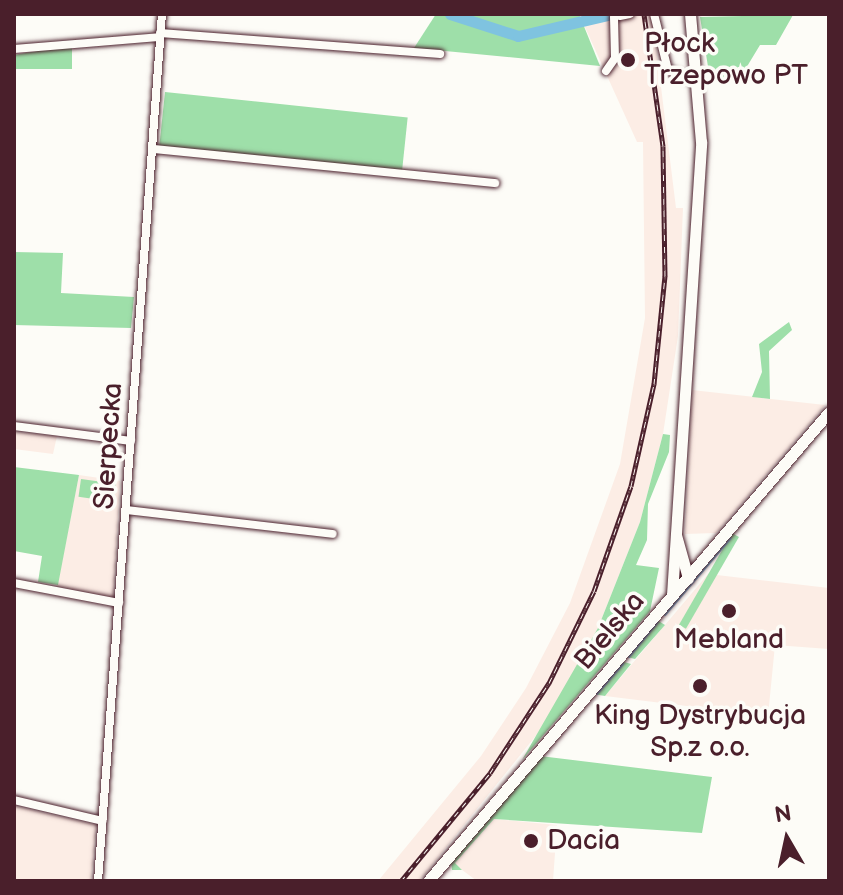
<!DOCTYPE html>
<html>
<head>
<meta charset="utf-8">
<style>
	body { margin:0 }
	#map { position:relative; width:843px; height:895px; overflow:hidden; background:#fdfcf7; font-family:"Balsamiq Sans",sans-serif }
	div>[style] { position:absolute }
	.built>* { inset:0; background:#fcede5 }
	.green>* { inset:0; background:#9edfa9; transform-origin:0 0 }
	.stream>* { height:2px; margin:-1px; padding:0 1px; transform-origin:1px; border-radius:1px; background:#7fc3e0 }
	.river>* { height:11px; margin:-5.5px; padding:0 5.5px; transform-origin:5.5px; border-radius:5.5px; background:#7fc3e0 }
	.roads { filter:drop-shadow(0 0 2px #4a1f2b) drop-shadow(0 0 2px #4a1f2b) }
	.minor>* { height:8px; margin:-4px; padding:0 4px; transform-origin:4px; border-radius:4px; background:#fdfcf7 }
	.major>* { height:11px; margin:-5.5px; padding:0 5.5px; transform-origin:5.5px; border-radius:5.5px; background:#fdfcf7 }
	.rail>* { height:5px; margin-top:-2.5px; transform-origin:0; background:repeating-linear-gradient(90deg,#fdfcf7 0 6px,#4a1f2b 0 12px); box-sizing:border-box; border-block:2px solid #4a1f2b }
	.dots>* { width:22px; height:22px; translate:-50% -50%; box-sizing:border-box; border:4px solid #fdfcf7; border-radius:50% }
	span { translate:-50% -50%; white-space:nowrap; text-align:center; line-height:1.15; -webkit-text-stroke:7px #fdfcf7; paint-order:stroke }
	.poi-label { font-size:28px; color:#4a1f2b }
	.left { translate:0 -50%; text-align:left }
	.street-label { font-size:28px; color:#4a1f2b }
	.frame { position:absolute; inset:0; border:16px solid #4a1f2b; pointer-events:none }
	.north { position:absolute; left:747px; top:799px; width:80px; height:80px; -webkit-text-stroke:6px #fdfcf7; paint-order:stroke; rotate:351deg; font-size:22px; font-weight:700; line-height:32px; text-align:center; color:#4a1f2b }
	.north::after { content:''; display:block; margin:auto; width:28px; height:36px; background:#4a1f2b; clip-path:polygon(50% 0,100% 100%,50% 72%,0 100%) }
</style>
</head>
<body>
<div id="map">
	<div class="built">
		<div style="clip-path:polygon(579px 14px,652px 14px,676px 208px,683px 208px,678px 336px,663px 434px,640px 522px,598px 628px,546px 723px,419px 881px,378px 881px,481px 756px,526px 688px,570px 603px,620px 464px,645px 318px,643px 142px,637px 142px)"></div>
		<div style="clip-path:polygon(692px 390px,825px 405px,716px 533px,685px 534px)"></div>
		<div style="clip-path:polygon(14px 432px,57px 436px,53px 454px,14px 449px)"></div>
		<div style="clip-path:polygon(79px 475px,120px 481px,113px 598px,57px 587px)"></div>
		<div style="clip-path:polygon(708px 574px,829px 588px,829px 649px,775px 645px,768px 716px,605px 696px)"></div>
		<div style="clip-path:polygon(14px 806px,96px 825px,91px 881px,14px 881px)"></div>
		<div style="clip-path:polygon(494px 819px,557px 825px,553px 881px,477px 881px,454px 864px)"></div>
	</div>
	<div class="green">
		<div style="clip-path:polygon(436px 14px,579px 14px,600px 66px,414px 48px)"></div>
		<div style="clip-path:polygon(793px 15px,776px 45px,760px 45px,737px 83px,710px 79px,700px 17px)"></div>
		<div style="clip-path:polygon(72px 45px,72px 69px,14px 69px,14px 55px)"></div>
		<div style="left:165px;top:92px;width:244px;height:54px;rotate:6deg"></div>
		<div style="clip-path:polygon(14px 252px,63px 253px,61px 293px,134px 297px,131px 328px,14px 325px)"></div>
		<div style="clip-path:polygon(789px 322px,792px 330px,769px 351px,770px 399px,752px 397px,762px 372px,759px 344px)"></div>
		<div style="clip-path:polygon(663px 434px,670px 435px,669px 452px,648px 504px,647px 540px,636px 565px,659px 568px,650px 611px,522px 760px,598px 628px,640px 522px)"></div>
		<div style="clip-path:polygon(14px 467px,79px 475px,58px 585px,38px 582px,42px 556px,14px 551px)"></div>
		<div style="left:81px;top:479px;width:35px;height:18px;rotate:8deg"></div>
		<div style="left:732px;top:533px;width:8px;height:106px;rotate:30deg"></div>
		<div style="clip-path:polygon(657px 620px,665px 625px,635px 659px,627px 657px)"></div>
		<div style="clip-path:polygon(621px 661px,631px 664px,605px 696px,593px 694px)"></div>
		<div style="clip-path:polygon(540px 756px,712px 777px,702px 833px,494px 819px,455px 863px,462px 870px,452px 870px,451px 861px)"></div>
	</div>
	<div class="stream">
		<div style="left:665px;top:615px;width:101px;rotate:-49.4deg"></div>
		<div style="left:629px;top:657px;width:45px;rotate:-50.4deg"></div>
		<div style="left:597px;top:694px;width:40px;rotate:-49deg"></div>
	</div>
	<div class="river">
		<div style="left:450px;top:14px;width:71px;rotate:17.9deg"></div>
		<div style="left:518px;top:36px;width:97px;rotate:-13.2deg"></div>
	</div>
	<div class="roads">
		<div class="minor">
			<div style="left:654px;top:14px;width:58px;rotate:76deg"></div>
			<div style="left:668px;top:70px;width:32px;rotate:22deg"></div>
			<div style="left:620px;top:16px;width:10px;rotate:-11deg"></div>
			<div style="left:160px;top:33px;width:281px;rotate:4.3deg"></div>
			<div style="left:14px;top:49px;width:145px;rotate:-4.7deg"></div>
			<div style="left:606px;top:71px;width:16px;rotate:-55deg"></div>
			<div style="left:615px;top:58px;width:41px;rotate:-91.4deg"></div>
			<div style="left:153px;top:149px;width:344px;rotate:5.7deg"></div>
			<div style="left:14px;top:426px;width:118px;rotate:7.3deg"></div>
			<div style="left:126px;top:510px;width:208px;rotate:6.6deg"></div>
			<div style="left:14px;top:583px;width:107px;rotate:10.8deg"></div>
			<div style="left:14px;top:800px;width:91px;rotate:13.3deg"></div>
			<div style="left:98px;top:881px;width:869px;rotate:-85.78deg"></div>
		</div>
		<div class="major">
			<div style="left:676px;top:535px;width:45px;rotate:74.4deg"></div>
			<div style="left:672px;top:595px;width:454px;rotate:-86.3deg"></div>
			<div style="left:701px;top:142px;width:128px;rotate:-94.9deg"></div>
			<div style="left:428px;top:881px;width:617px;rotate:-49.47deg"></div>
		</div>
	</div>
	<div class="rail">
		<div style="left:401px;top:881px;width:140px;rotate:-50.5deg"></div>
		<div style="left:490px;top:773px;width:108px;rotate:-56.8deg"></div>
		<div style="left:549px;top:683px;width:102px;rotate:-63.9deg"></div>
		<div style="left:594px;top:591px;width:111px;rotate:-70.6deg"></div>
		<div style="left:631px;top:486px;width:105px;rotate:-77.3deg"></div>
		<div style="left:654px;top:384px;width:109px;rotate:-84.2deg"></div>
		<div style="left:665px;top:276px;width:130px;rotate:-90.9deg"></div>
		<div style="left:663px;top:146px;width:133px;rotate:-98.2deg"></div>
	</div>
	<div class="dots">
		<div style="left:628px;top:60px;background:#4a1f2b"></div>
		<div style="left:729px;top:611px;background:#4a1f2b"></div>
		<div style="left:700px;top:686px;background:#4a1f2b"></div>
		<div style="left:531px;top:841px;background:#4a1f2b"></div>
	</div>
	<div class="poi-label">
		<span class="left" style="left:644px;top:60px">Płock<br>Trzepowo PT</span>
		<span style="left:729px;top:640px">Mebland</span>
		<span style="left:700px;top:732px">King Dystrybucja<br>Sp.z o.o.</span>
		<span class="left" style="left:547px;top:841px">Dacia</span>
	</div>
	<div class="street-label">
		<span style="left:109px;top:446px;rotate:-86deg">Sierpecka</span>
		<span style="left:610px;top:631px;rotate:-50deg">Bielska</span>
	</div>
	<div class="frame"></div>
	<div class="north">N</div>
</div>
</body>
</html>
